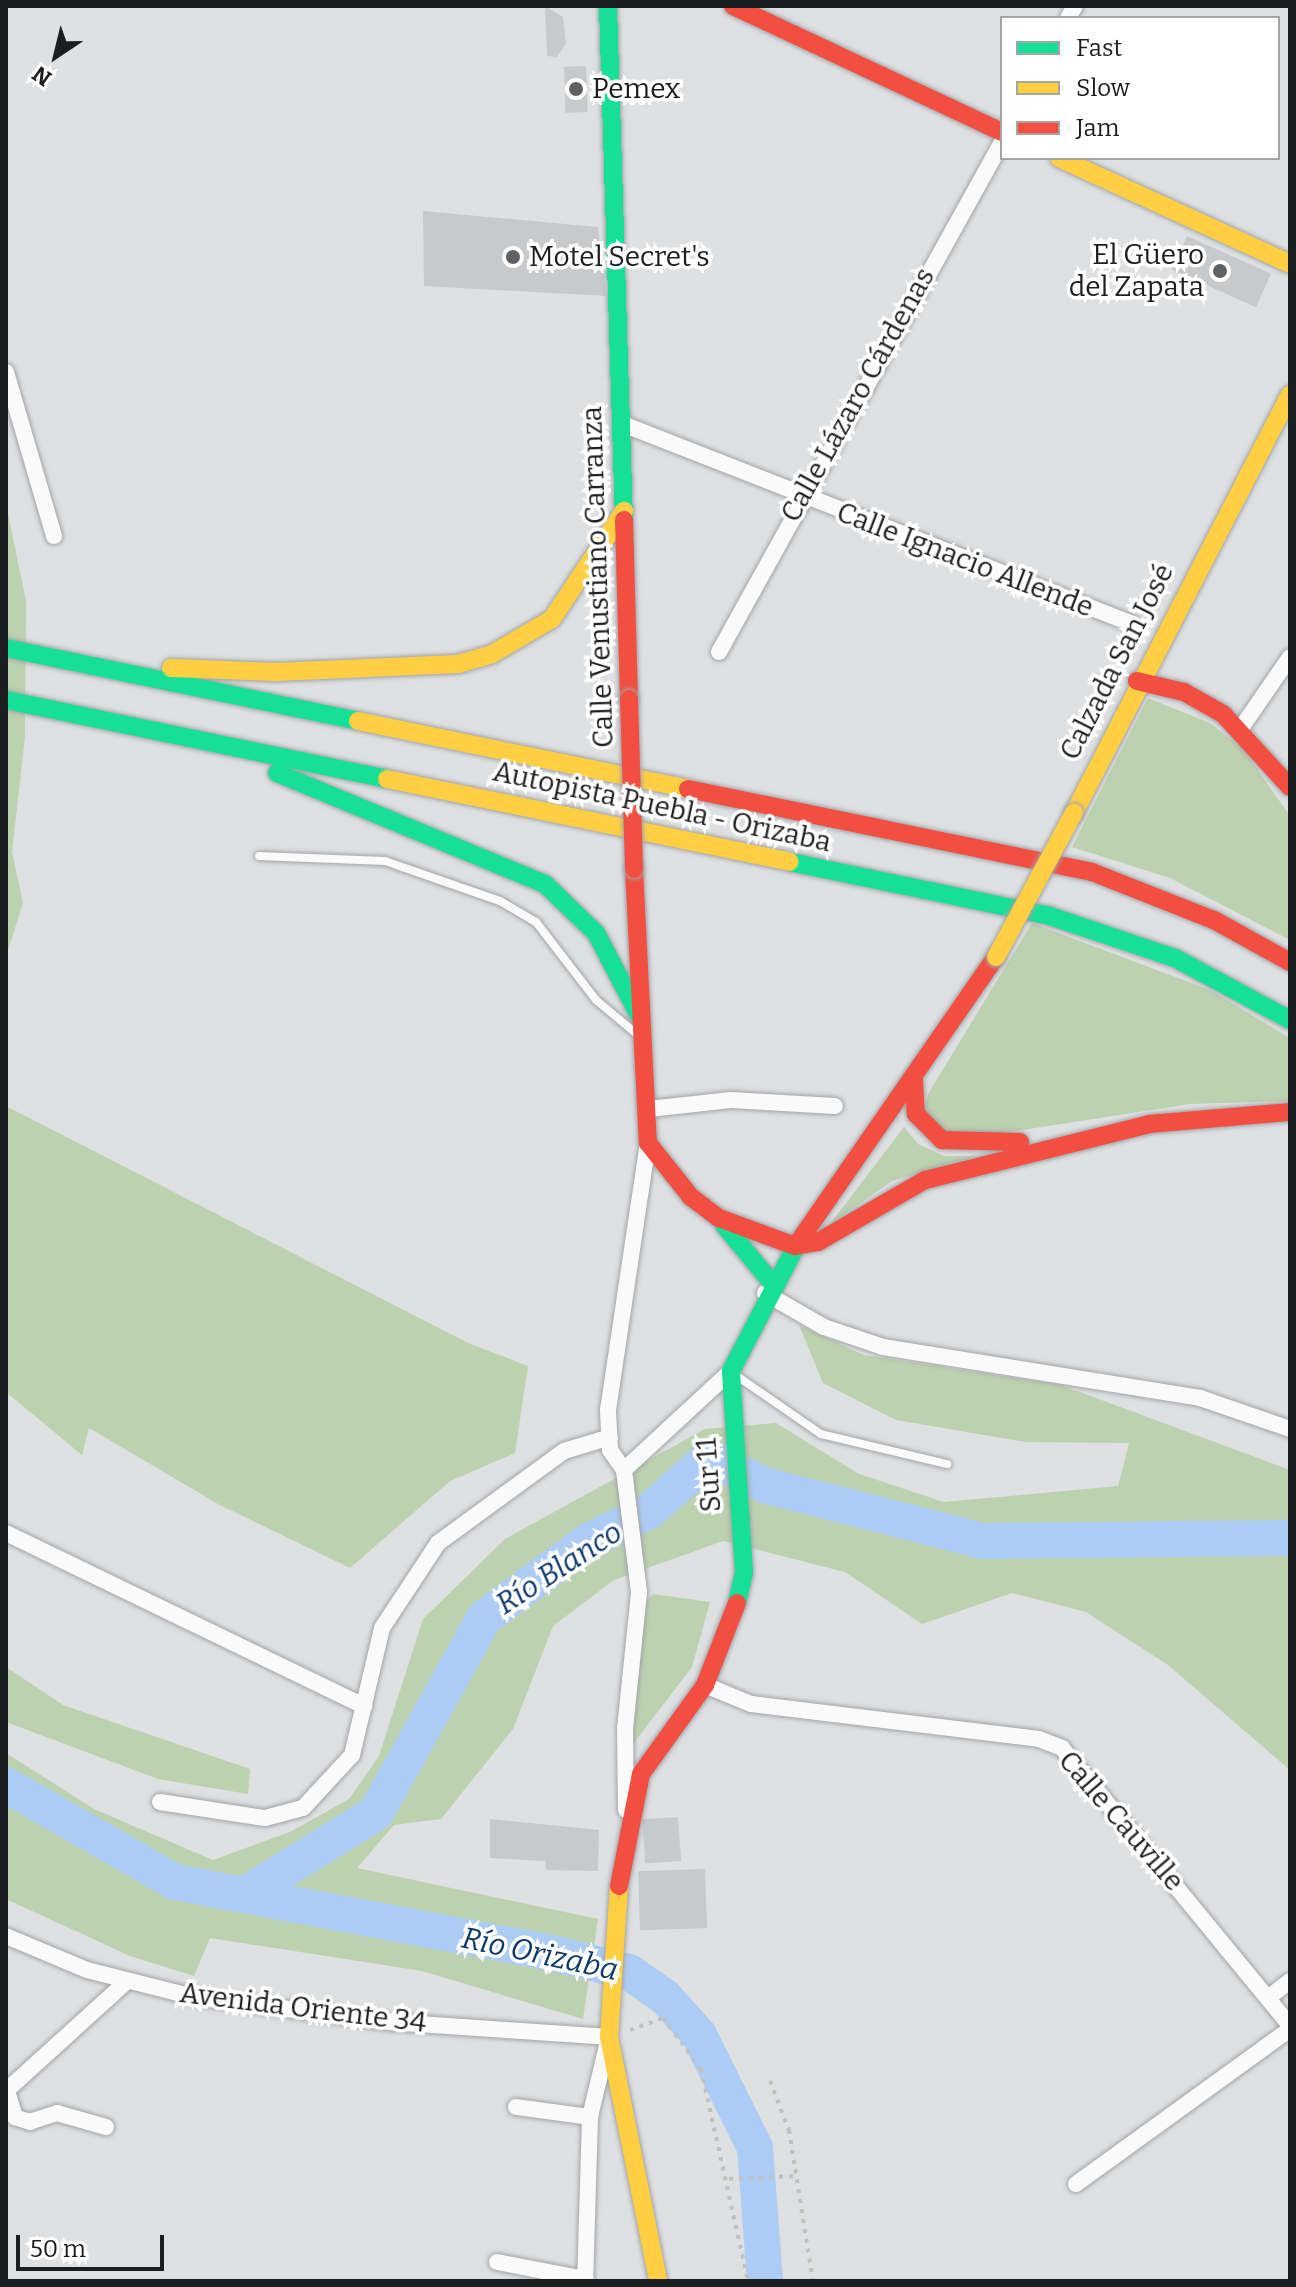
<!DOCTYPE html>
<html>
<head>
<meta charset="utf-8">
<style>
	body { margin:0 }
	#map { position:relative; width:1296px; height:2287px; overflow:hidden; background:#dee0e2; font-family:Bitter,serif }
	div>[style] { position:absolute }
	.green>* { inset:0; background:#bcd1b0 }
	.river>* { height:36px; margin:-18px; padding:0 18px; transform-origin:18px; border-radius:18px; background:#acccf5 }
	.building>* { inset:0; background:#c8c9cb; transform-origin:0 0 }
	.path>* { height:4px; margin-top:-2px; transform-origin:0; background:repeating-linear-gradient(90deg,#c0c1c1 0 4px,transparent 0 10px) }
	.roads { filter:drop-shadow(0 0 2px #a3a4a6) drop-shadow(0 0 2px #a3a4a6) }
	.lane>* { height:8px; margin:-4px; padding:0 4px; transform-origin:4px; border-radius:4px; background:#fafafb }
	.street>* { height:16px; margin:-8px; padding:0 8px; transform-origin:8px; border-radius:8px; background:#fafafb }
	.fast>* { height:18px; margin:-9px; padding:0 9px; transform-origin:9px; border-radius:9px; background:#16e098 }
	.slow>* { height:18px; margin:-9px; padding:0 9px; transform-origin:9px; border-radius:9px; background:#ffcf43 }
	.jam>* { height:18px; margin:-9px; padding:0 9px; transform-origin:9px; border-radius:9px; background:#f24e42 }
	.bridges { filter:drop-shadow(0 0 2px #a3a4a6) drop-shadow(0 0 2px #a3a4a6) }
	.slow-bridge>* { height:18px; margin:-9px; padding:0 9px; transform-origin:9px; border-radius:9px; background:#ffcf43 }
	.jam-bridge>* { height:18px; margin:-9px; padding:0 9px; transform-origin:9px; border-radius:9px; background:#f24e42 }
	.dots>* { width:22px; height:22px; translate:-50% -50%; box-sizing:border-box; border:4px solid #fff; border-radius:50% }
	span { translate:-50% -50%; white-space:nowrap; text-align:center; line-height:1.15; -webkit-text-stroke:7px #fff; paint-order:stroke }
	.poi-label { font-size:28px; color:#1c1d1e }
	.left { translate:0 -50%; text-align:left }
	.right { translate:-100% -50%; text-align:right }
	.street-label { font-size:28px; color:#1c1d1e }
	.water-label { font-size:30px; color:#0d396b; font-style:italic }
	.frame { position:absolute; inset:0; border:8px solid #1c1d1e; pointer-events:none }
	.legend { position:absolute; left:1000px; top:16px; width:280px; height:144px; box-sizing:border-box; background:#fff; border:2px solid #a4a5a5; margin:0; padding:10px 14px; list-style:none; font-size:24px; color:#1c1d1e }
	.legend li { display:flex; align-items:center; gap:16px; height:40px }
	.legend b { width:40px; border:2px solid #a4a5a5 }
	.north { position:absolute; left:16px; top:16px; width:80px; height:80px; -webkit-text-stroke:6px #fff; paint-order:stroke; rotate:215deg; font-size:22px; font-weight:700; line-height:32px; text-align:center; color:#1c1d1e }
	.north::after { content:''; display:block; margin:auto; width:28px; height:36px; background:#1c1d1e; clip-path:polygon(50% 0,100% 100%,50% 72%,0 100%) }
	.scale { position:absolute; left:16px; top:2235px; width:148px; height:36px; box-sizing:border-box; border:4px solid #1c1d1e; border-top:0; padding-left:10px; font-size:24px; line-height:28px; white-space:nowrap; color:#1c1d1e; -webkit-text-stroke:6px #fff; paint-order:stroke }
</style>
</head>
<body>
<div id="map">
	<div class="green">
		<div style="clip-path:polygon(6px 504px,26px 601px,25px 737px,12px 852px,23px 903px,6px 956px)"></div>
		<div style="clip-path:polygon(1148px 698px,1210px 723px,1243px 749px,1290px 816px,1290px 940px,1170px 878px,1072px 847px)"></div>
		<div style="clip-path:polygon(1032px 923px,1210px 990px,1290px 1038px,1290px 1101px,1190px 1104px,971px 1138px,946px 1132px,924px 1109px,928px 1094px)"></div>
		<div style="clip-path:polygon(6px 1106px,468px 1343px,528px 1366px,515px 1453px,450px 1481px,350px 1568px,218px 1504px,89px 1428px,82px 1455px,6px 1392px)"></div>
		<div style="clip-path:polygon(904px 1127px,918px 1144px,944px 1156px,977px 1156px,892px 1181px,830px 1224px)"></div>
		<div style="clip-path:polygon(799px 1325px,864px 1355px,1061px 1385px,1290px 1470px,1290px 1770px,1168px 1665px,1086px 1612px,1012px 1593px,922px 1624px,845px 1572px,723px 1541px,614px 1580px,553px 1626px,513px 1729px,441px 1819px,394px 1825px,357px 1868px,598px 1919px,583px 2019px,422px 1971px,210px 1938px,194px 1976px,130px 1956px,6px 1899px,6px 1753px,94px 1809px,213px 1860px,290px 1832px,349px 1799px,379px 1756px,423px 1619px,505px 1539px,705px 1429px,776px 1423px,859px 1474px,944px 1502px,1118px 1486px,1129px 1443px,1026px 1442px,896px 1420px,823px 1383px)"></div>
		<div style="clip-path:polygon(653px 1594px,710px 1602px,692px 1667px,633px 1744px,641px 1606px)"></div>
		<div style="clip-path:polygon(6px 1667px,63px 1705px,250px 1769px,248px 1794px,158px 1779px,6px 1722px)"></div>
	</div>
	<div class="river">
		<div style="left:6px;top:1785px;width:195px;rotate:29.9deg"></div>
		<div style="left:175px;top:1882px;width:70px;rotate:10.7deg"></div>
		<div style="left:244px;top:1895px;width:155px;rotate:-31.8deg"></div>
		<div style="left:376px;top:1813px;width:223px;rotate:-61deg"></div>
		<div style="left:484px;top:1618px;width:132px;rotate:-36.3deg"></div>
		<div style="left:590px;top:1540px;width:64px;rotate:-25.8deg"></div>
		<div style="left:648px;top:1512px;width:81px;rotate:-41.5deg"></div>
		<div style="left:709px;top:1458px;width:64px;rotate:25.8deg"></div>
		<div style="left:767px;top:1486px;width:222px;rotate:14.3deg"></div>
		<div style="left:982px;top:1541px;width:308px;rotate:-0.6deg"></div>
		<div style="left:244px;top:1895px;width:318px;rotate:10.7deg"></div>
		<div style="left:556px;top:1954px;width:75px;rotate:13.9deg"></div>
		<div style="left:629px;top:1972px;width:44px;rotate:34.8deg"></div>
		<div style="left:665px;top:1997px;width:51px;rotate:48.2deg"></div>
		<div style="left:699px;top:2035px;width:126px;rotate:63.6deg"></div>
		<div style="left:755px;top:2148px;width:133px;rotate:85.7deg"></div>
	</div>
	<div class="building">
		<div style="clip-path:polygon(545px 6px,563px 17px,566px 44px,557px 57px,547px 56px)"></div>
		<div style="left:586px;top:66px;width:46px;height:22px;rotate:88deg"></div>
		<div style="clip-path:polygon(423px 211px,598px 227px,606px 296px,424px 286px)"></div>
		<div style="left:1187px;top:236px;width:92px;height:37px;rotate:24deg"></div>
		<div style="left:678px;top:1817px;width:44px;height:36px;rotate:86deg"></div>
		<div style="clip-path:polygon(490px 1819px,599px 1830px,598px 1871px,546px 1870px,545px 1861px,490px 1858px)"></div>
		<div style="left:705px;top:1869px;width:59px;height:67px;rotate:88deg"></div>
	</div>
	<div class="path">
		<div style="left:630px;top:2030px;width:35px;rotate:-20deg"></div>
		<div style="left:663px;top:2018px;width:64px;rotate:53.3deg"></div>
		<div style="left:701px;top:2069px;width:217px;rotate:77.5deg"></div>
		<div style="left:770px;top:2081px;width:53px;rotate:68.8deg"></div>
		<div style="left:789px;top:2130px;width:153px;rotate:81deg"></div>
		<div style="left:729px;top:2179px;width:69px;rotate:-2.5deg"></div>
	</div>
	<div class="roads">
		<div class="lane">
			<div style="left:259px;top:856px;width:126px;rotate:2.3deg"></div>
			<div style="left:385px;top:861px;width:122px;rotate:19.2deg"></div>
			<div style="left:500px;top:901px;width:42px;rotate:30.3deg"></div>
			<div style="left:536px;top:922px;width:98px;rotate:52.4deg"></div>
			<div style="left:596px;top:1000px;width:55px;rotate:39.8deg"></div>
			<div style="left:734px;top:1374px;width:106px;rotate:34.6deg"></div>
			<div style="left:821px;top:1434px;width:130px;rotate:13.4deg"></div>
		</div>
		<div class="street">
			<div style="left:1068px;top:18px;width:14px;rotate:-60deg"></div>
			<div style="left:6px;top:372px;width:171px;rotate:73.7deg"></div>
			<div style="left:620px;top:423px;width:551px;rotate:21.4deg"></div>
			<div style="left:719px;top:652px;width:583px;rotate:-60.97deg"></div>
			<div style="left:1241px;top:728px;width:86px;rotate:-55.4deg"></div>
			<div style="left:649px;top:1109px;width:82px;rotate:-6.3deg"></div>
			<div style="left:731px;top:1100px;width:104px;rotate:3.3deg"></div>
			<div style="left:765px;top:1293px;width:68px;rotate:30deg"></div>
			<div style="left:824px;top:1327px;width:62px;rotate:18.7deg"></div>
			<div style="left:883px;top:1347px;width:321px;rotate:9.1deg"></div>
			<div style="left:1200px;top:1398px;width:95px;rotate:19deg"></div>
			<div style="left:624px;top:1470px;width:124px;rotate:83deg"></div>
			<div style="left:639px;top:1593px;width:136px;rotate:95.9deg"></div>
			<div style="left:625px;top:1728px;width:82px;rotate:89.3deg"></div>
			<div style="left:624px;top:1470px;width:24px;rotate:-125deg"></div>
			<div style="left:610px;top:1450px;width:40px;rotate:-92.9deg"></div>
			<div style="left:608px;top:1410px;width:270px;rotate:-81.5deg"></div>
			<div style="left:624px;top:1470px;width:146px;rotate:-42.8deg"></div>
			<div style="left:6px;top:1533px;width:398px;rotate:25.8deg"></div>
			<div style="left:705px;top:1685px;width:50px;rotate:22.4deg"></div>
			<div style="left:751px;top:1704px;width:290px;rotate:6.9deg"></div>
			<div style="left:1039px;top:1739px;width:25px;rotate:21deg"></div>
			<div style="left:1062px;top:1748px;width:360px;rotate:50.6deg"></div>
			<div style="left:160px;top:1802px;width:106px;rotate:8.7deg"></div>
			<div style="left:265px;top:1818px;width:39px;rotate:-15deg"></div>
			<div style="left:303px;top:1808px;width:72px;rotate:-47.2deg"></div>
			<div style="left:352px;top:1755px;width:130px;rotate:-76.7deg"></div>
			<div style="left:382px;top:1628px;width:102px;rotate:-56.6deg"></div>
			<div style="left:438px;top:1543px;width:156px;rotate:-36.1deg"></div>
			<div style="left:564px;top:1451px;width:48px;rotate:-16.9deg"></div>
			<div style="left:6px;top:1936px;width:88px;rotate:22.8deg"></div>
			<div style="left:87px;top:1970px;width:110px;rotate:14.2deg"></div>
			<div style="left:194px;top:1997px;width:197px;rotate:7.3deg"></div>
			<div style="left:389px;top:2022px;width:221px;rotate:3.9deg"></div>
			<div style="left:609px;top:2037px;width:82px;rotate:103.4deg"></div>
			<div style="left:590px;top:2117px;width:164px;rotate:91.7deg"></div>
			<div style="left:1268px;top:1998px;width:28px;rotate:-38deg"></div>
			<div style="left:516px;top:2107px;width:75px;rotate:7.7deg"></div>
			<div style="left:106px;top:2127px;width:51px;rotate:-164.1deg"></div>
			<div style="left:57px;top:2113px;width:28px;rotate:162deg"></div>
			<div style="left:30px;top:2122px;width:16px;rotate:-162deg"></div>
			<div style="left:15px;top:2117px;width:28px;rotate:-107deg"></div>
			<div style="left:7px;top:2090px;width:159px;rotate:-42.2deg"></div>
			<div style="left:1076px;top:2184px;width:264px;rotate:-35.9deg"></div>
			<div style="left:497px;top:2262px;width:90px;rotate:10.9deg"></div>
		</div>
		<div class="fast">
			<div style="left:608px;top:6px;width:514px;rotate:88.22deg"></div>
			<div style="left:6px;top:648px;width:359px;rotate:11.7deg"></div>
			<div style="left:6px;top:700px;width:389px;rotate:11.7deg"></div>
			<div style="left:277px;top:773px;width:290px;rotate:22.5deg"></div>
			<div style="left:545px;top:884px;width:71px;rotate:43.9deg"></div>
			<div style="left:596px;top:933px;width:97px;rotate:62.4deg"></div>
			<div style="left:790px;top:862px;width:262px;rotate:11.7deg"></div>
			<div style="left:1047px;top:915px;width:135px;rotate:18.6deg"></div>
			<div style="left:1175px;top:958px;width:131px;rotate:28.3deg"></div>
			<div style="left:724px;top:1225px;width:75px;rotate:50.4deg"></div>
			<div style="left:737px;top:1603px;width:31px;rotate:-77deg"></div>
			<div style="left:744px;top:1573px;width:202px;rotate:-93.7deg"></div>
			<div style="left:731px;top:1371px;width:143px;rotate:-62.5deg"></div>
		</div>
		<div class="slow">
			<div style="left:1059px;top:158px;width:254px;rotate:24.6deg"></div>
			<div style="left:171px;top:668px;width:105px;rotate:2.2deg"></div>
			<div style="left:276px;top:672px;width:182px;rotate:-2.5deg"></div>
			<div style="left:458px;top:664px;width:35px;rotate:-16deg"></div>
			<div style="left:492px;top:654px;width:69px;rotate:-30.3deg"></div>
			<div style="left:552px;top:619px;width:130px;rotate:-56.3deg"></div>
			<div style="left:358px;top:721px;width:337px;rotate:11.6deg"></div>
			<div style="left:387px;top:779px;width:411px;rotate:11.6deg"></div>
			<div style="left:1074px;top:813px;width:471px;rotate:-62.7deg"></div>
			<div style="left:619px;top:1886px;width:151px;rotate:93.8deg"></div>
			<div style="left:609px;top:2037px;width:249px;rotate:78.6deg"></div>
		</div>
		<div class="jam">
			<div style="left:733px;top:6px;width:297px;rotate:25.1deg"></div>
			<div style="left:624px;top:520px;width:179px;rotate:88.4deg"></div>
			<div style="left:1137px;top:681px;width:48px;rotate:13.2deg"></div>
			<div style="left:1184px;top:692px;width:45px;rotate:29.4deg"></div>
			<div style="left:1223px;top:714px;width:99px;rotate:47.5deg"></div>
			<div style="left:688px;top:789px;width:412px;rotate:11.6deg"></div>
			<div style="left:1092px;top:872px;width:131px;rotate:21.5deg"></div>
			<div style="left:1214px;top:920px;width:87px;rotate:28.9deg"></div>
			<div style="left:634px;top:869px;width:274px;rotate:87.1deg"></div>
			<div style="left:648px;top:1143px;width:69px;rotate:51.5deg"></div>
			<div style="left:691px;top:1197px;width:35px;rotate:37deg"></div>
			<div style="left:719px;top:1218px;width:81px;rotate:20.2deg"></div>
			<div style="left:914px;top:1081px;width:33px;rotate:87deg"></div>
			<div style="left:916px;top:1114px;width:37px;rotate:45deg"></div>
			<div style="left:942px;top:1140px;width:78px;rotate:1.5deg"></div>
			<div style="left:797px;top:1244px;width:349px;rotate:-55.3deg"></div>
			<div style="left:795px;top:1246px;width:23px;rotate:-10deg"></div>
			<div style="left:818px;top:1242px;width:124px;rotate:-30.1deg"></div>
			<div style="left:925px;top:1180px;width:231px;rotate:-14deg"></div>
			<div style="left:1149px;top:1124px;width:142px;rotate:-4.9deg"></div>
			<div style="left:619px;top:1886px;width:114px;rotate:-78.9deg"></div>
			<div style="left:641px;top:1774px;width:110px;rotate:-54.3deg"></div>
			<div style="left:705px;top:1685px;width:88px;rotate:-68.7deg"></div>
		</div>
	</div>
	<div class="bridges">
		<div class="slow-bridge">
			<div style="left:996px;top:957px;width:164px;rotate:-61.6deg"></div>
		</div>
		<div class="jam-bridge">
			<div style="left:629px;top:699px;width:170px;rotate:88.3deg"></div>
		</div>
	</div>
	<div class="dots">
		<div style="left:576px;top:89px;background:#606163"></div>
		<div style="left:513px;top:257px;background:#606163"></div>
		<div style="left:1220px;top:271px;background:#606163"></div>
	</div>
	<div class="poi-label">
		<span class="left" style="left:592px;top:89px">Pemex</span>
		<span class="right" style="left:1204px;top:271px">El Güero<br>del Zapata</span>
		<span class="left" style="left:529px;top:257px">Motel Secret's</span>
	</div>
	<div class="street-label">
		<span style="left:858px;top:395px;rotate:-61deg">Calle Lázaro Cárdenas</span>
		<span style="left:965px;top:560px;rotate:21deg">Calle Ignacio Allende</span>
		<span style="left:598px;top:577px;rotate:-92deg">Calle Venustiano Carranza</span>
		<span style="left:1117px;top:662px;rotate:-63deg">Calzada San José</span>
		<span style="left:662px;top:807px;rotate:12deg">Autopista Puebla - Orizaba</span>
		<span style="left:709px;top:1475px;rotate:-94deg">Sur 11</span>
		<span style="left:1121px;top:1821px;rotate:49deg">Calle Cauville</span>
		<span style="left:303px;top:2008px;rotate:7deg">Avenida Oriente 34</span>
	</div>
	<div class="water-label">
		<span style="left:559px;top:1568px;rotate:-33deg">Río Blanco</span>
		<span style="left:540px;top:1954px;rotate:12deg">Río Orizaba</span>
	</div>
	<div class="frame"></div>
	<ul class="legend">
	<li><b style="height:10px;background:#16e098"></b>Fast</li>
	<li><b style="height:10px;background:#ffcf43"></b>Slow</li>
	<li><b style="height:10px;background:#f24e42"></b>Jam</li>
	</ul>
	<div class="north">N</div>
	<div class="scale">50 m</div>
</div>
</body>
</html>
